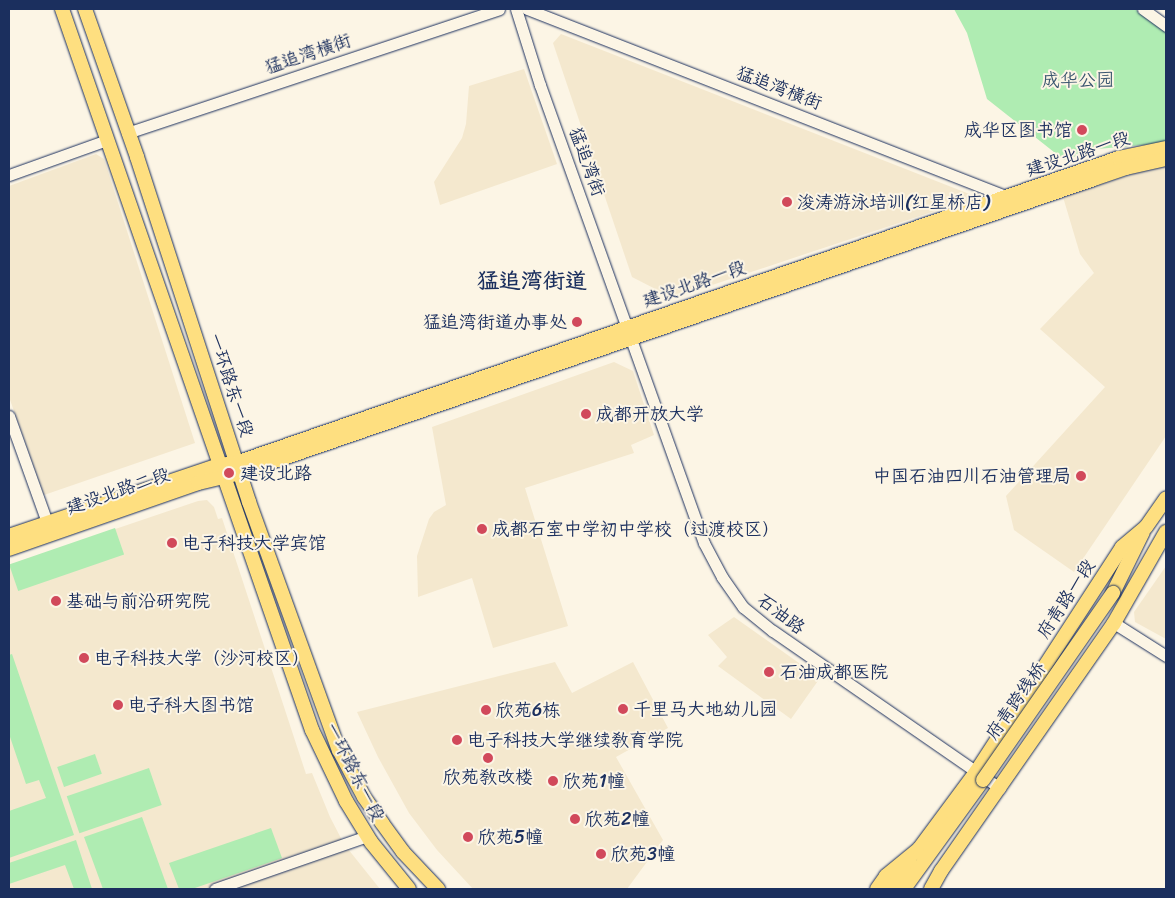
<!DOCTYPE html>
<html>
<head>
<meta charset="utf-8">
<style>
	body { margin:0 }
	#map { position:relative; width:1175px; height:898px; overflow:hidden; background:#fcf5e5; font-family:Sriracha,"LXGW WenKai TC",sans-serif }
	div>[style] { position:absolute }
	.built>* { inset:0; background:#f4e8ce }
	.green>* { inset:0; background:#afecb2; transform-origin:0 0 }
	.roads { filter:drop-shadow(0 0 1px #1b2f5e) drop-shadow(0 0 1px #1b2f5e) }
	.minor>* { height:11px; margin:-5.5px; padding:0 5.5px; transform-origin:5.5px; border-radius:5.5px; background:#fcf5e5 }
	.major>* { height:14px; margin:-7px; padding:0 7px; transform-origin:7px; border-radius:7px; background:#fedf80 }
	.bridges { filter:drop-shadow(0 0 1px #1b2f5e) drop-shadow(0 0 1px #1b2f5e) }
	.major-bridge>* { height:14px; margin:-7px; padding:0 7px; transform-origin:7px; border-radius:7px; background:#fedf80 }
	.dots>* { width:14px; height:14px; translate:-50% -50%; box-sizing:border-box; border:2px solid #fcf5e5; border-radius:50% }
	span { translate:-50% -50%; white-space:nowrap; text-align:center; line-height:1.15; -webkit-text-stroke:4px #fcf5e5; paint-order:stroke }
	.street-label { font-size:18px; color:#1b2f5e }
	.park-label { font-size:18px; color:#39556f }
	.poi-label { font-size:18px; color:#1b2f5e }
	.right { translate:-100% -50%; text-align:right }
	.left { translate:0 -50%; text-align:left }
	.district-label { font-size:22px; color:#1b2f5e; font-weight:700 }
	.frame { position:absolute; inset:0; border:10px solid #1b2f5e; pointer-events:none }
</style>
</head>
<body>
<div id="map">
	<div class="built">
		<div style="clip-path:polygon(561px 34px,694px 86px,977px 197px,673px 298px,632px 277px,553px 43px)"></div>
		<div style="clip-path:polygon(524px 69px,557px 164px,440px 205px,434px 182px,462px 138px,466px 124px,469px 86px)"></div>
		<div style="clip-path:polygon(96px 154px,104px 159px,195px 443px,44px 495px,9px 397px,9px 186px)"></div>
		<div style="clip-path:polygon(1166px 166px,1166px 436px,1074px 572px,1014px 530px,1006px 496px,1105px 387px,1040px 329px,1094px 273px,1080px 254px,1063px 197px,1154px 167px)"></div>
		<div style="clip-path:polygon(614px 362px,633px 371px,654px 435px,631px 445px,634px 453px,525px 488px,568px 626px,493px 648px,472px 578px,418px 597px,417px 556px,429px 519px,434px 512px,446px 505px,432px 427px)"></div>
		<div style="clip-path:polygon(207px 500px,214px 507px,218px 519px,222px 518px,306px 774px,312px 773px,330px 817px,344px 844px,380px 889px,9px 889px,9px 565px,198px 501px)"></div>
		<div style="clip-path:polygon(1166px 566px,1166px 639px,1135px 622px,1134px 612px)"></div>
		<div style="clip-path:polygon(734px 617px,820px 678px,791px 719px,718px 666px,727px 657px,708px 635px)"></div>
		<div style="clip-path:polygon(555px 662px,572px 693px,633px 662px,668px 728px,616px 757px,663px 840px,627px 889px,473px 889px,437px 850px,409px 813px,378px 757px,357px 712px)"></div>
	</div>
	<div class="green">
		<div style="clip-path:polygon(954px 9px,1135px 9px,1166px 32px,1166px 143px,1097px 149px,1064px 160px,987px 99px,967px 33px)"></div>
		<div style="left:115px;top:528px;width:28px;height:112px;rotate:71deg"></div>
		<div style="clip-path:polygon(12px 654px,74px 835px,9px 858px,9px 811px,46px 798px,39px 780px,26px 784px,9px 734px,9px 655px)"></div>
		<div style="left:95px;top:754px;width:21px;height:40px;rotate:71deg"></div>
		<div style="left:149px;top:768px;width:39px;height:87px;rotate:71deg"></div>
		<div style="clip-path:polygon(142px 817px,168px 889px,103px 889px,84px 837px)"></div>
		<div style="clip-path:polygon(271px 828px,282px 858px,192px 889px,179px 889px,169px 863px)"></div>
		<div style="clip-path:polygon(76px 840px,92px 889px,74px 889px,65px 865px,9px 884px,9px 863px)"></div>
	</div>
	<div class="roads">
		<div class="minor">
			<div style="left:516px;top:9px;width:80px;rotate:72.5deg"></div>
			<div style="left:540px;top:85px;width:486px;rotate:70.3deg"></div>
			<div style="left:704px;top:543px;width:38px;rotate:62deg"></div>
			<div style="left:722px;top:577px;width:37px;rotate:55deg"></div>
			<div style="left:743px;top:607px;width:38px;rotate:39deg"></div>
			<div style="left:773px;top:631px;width:276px;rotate:34.7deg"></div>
			<div style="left:527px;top:9px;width:516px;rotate:21.35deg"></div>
			<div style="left:1008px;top:197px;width:4px;rotate:56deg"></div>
			<div style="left:1143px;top:9px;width:29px;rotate:36deg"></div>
			<div style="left:127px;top:133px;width:392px;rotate:-18.4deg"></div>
			<div style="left:9px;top:175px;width:104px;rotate:-19.7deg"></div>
			<div style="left:9px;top:416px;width:113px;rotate:70.3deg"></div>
			<div style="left:1114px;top:623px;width:62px;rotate:32.4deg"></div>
			<div style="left:215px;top:889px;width:161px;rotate:-19.2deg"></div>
		</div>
		<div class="major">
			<div style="left:62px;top:9px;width:763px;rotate:70.88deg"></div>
			<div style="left:312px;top:730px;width:79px;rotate:64.4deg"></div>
			<div style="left:346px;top:801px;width:48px;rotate:58.6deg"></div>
			<div style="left:371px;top:842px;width:60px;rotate:51deg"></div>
			<div style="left:85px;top:9px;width:157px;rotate:70.6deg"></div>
			<div style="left:137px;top:157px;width:363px;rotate:72deg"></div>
			<div style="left:249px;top:502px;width:264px;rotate:70.1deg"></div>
			<div style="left:339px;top:750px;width:53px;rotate:62deg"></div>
			<div style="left:364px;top:797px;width:32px;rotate:55deg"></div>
			<div style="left:382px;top:823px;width:36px;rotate:54deg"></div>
			<div style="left:403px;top:852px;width:51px;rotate:46.6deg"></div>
			<div style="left:9px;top:536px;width:222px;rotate:-18.7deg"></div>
			<div style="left:219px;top:465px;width:17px;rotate:-7deg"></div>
			<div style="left:236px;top:463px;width:934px;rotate:-19.06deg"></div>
			<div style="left:1119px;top:158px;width:48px;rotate:-12deg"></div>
			<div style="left:9px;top:549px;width:200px;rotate:-19.2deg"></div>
			<div style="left:198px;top:483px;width:43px;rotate:-13.4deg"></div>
			<div style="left:240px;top:473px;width:903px;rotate:-19deg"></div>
			<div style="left:1094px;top:179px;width:34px;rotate:-19deg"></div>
			<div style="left:1126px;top:168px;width:41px;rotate:-12.7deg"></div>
			<div style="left:1113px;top:593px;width:68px;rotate:-63.8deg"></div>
			<div style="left:877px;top:889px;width:16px;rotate:-55deg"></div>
			<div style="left:886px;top:876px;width:43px;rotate:-39.3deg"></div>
			<div style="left:919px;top:849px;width:96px;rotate:-53.5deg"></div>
			<div style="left:976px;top:772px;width:268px;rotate:-57deg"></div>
			<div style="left:1122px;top:547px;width:31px;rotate:-40deg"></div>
			<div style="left:1146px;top:527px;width:35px;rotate:-55deg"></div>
			<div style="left:892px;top:889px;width:32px;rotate:-56deg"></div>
			<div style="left:904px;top:889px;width:135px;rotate:-54.1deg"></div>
			<div style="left:931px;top:889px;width:21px;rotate:-61deg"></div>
			<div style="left:941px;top:871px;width:302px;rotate:-55.1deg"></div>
			<div style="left:1114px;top:623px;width:105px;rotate:-60.3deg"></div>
		</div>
	</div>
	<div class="bridges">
		<div class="major-bridge">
			<div style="left:983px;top:780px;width:228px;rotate:-55.2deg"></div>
		</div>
	</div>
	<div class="dots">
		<div style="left:1082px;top:130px;background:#d1495b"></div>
		<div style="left:787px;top:202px;background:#d1495b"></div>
		<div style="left:577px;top:322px;background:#d1495b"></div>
		<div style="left:586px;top:414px;background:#d1495b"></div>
		<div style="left:229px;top:473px;background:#d1495b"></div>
		<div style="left:1081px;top:476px;background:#d1495b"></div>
		<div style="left:482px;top:529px;background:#d1495b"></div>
		<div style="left:172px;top:543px;background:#d1495b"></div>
		<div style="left:56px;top:601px;background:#d1495b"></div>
		<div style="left:84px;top:658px;background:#d1495b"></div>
		<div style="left:769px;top:672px;background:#d1495b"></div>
		<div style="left:118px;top:705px;background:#d1495b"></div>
		<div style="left:623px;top:709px;background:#d1495b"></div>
		<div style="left:486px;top:710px;background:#d1495b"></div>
		<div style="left:457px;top:740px;background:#d1495b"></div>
		<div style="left:488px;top:758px;background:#d1495b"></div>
		<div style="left:553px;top:781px;background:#d1495b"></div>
		<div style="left:575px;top:819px;background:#d1495b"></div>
		<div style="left:468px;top:837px;background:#d1495b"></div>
		<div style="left:601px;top:854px;background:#d1495b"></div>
	</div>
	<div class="street-label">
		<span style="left:308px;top:54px;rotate:-19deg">猛追湾横街</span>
		<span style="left:779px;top:88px;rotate:21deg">猛追湾横街</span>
		<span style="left:1078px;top:154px;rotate:-18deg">建设北路一段</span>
		<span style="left:587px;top:162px;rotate:70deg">猛追湾街</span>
		<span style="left:694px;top:284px;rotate:-19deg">建设北路一段</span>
		<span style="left:231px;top:385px;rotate:72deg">一环路东一段</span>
		<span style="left:118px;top:491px;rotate:-19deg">建设北路二段</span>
		<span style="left:1066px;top:599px;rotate:-57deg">府青路一段</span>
		<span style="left:781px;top:614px;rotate:37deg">石油路</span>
		<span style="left:1016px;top:701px;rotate:-55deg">府青跨线桥</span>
		<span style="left:355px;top:772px;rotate:63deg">一环路东一段</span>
	</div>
	<div class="park-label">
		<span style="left:1078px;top:80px">成华公园</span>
	</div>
	<div class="poi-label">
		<span class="right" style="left:1072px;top:130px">成华区图书馆</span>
		<span class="left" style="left:797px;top:202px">浚涛游泳培训(红星桥店)</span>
		<span class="right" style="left:567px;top:322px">猛追湾街道办事处</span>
		<span class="left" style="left:596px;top:414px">成都开放大学</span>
		<span class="left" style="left:240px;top:473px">建设北路</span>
		<span class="right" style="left:1071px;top:476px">中国石油四川石油管理局</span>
		<span class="left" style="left:492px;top:529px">成都石室中学初中学校（过渡校区）</span>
		<span class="left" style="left:182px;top:543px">电子科技大学宾馆</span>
		<span class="left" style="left:66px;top:601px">基础与前沿研究院</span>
		<span class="left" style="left:94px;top:658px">电子科技大学（沙河校区）</span>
		<span class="left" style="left:780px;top:672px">石油成都医院</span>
		<span class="left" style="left:128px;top:705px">电子科大图书馆</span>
		<span class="left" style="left:633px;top:709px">千里马大地幼儿园</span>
		<span class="left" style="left:496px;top:710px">欣苑6栋</span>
		<span class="left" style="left:467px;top:740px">电子科技大学继续教育学院</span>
		<span style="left:488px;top:777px">欣苑教改楼</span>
		<span class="left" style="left:563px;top:781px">欣苑1幢</span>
		<span class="left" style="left:585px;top:819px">欣苑2幢</span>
		<span class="left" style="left:478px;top:837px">欣苑5幢</span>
		<span class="left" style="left:611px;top:854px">欣苑3幢</span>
	</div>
	<div class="district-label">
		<span style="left:532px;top:281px">猛追湾街道</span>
	</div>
	<div class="frame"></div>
</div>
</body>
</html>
